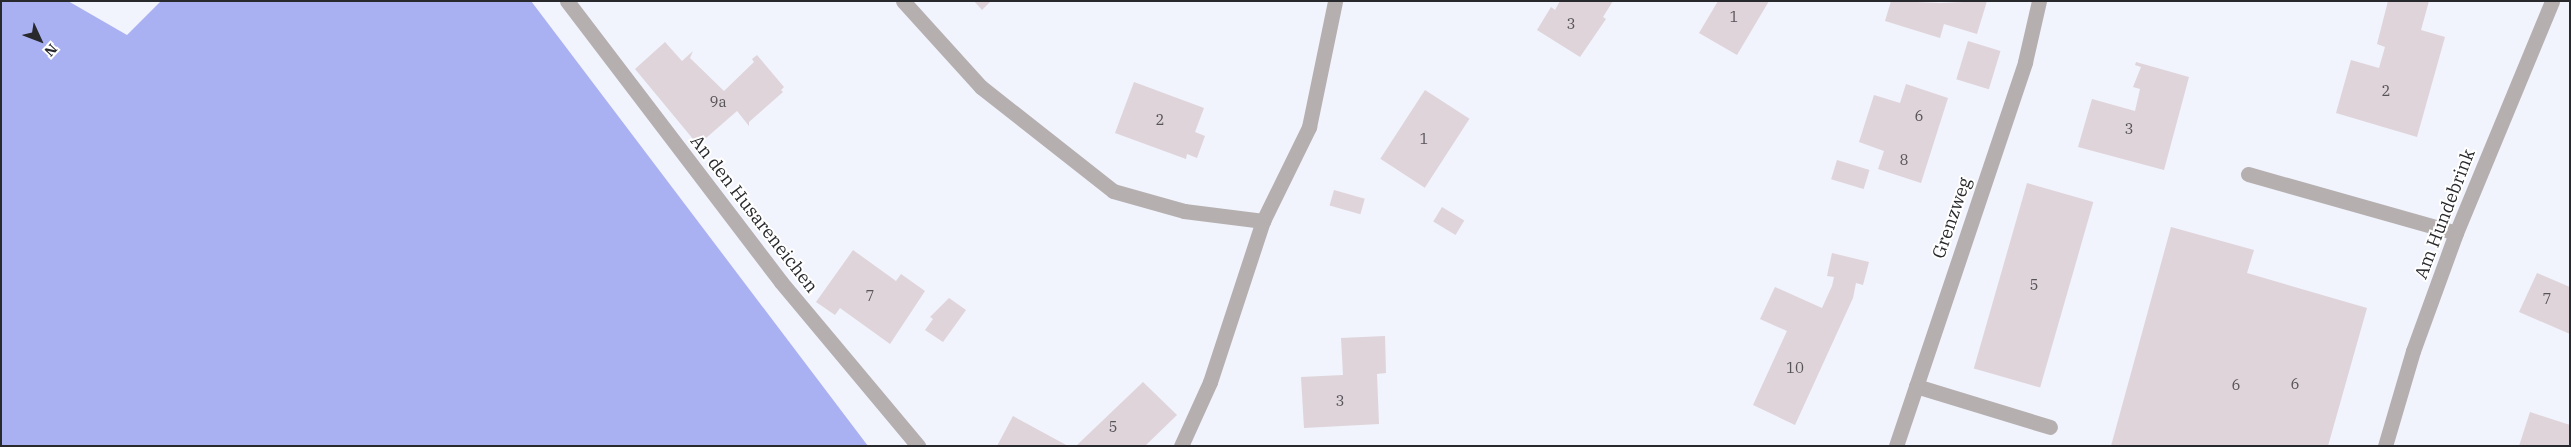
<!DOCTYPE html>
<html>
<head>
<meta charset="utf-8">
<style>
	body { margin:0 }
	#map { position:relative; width:2571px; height:447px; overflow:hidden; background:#f1f3fd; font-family:"IBM Plex Serif",serif }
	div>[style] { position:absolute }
	.forest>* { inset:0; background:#aab1f2 }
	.building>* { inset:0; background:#dfd4da; transform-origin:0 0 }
	.service>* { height:15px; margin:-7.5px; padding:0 7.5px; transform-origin:7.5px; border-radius:7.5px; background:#b5afaf }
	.minor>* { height:15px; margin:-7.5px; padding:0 7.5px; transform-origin:7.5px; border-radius:7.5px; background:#b5afaf }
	span { translate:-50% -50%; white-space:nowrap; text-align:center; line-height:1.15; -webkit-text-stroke:4px #fff; paint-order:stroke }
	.number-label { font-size:15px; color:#565458 }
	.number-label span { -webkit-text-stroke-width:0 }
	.street-label { font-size:18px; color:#28292d }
	.frame { position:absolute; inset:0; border:2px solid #28292d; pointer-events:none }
	.north { position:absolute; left:15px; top:15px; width:50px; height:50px; -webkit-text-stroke:4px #fff; paint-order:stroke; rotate:133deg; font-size:14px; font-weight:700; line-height:20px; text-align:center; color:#28292d }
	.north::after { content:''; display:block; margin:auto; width:18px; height:22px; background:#28292d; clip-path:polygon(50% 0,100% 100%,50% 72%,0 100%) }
</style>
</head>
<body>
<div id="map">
	<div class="forest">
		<div style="clip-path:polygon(1px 1px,68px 1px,127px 35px,161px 1px,531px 1px,868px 446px,1px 446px)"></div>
	</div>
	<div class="building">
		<div style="clip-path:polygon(974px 1px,991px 1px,982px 10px)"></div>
		<div style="clip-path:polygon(1560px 1px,1613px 1px,1603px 17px,1606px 19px,1580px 57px,1537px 30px,1551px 7px,1555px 10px)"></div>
		<div style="clip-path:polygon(1718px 1px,1769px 1px,1737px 55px,1699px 33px)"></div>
		<div style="clip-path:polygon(1891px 1px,1940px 3px,1987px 1px,1977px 34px,1944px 24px,1940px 38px,1885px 21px)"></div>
		<div style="clip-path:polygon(2388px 1px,2429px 1px,2421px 30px,2445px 37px,2417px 137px,2336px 113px,2351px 60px,2379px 68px,2385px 47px,2377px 44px)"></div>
		<div style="left:1968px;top:41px;width:34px;height:40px;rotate:17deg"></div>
		<div style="clip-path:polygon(665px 42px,682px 61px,693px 51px,690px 58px,724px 91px,754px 62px,752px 59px,757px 55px,784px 87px,781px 90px,783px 92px,749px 122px,749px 126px,737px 111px,698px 145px,635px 69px)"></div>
		<div style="clip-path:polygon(2136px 62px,2189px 77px,2164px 170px,2078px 147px,2092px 99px,2135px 111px,2140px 89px,2133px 87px,2141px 67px,2135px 65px)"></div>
		<div style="clip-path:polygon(1134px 82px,1204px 108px,1195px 132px,1205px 136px,1197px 158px,1187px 154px,1186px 159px,1115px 133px)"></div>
		<div style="clip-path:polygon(1906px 84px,1948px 98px,1921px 183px,1878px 169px,1884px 151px,1859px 142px,1874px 95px,1900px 103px)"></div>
		<div style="left:1425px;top:90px;width:53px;height:82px;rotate:33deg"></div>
		<div style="left:1837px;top:160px;width:34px;height:20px;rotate:17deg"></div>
		<div style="left:2027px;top:183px;width:69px;height:193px;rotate:16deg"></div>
		<div style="left:1334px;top:190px;width:32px;height:16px;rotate:16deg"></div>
		<div style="left:1442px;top:207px;width:26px;height:17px;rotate:31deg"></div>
		<div style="clip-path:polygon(2171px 227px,2254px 250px,2247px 273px,2367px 308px,2328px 446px,2111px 446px)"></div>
		<div style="clip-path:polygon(853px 250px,896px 281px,901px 274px,925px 291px,890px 344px,840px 308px,835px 315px,816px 302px)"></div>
		<div style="clip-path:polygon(1832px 253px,1869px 262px,1863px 285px,1856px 283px,1853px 298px,1795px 425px,1753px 405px,1787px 331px,1760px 319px,1775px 287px,1822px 308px,1832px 286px,1834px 277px,1827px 276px)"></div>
		<div style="clip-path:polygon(2537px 273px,2570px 287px,2570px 334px,2519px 312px)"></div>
		<div style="clip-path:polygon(949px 298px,966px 310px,943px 342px,925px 330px,933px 319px,930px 317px)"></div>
		<div style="clip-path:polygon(1385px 336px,1386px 373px,1377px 374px,1379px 424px,1304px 428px,1301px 377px,1343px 375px,1341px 338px)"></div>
		<div style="clip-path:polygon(1143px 382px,1177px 415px,1145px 446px,1076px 446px)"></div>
		<div style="clip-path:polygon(2530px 412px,2570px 425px,2570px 446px,2519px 446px)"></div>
		<div style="clip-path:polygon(1013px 416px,1068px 446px,997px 446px)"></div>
	</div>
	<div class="service">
		<div style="left:2248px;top:174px;width:216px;rotate:15.8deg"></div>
		<div style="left:1916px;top:386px;width:140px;rotate:17deg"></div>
	</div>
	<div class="minor">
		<div style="left:567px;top:1px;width:353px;rotate:52.7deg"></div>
		<div style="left:781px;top:282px;width:214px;rotate:50.1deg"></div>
		<div style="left:903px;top:1px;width:116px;rotate:47.8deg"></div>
		<div style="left:981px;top:87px;width:168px;rotate:38.2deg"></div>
		<div style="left:1113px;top:191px;width:74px;rotate:15.7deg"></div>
		<div style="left:1184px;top:211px;width:80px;rotate:7.2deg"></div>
		<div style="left:1181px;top:446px;width:70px;rotate:-65.6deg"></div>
		<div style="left:1210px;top:382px;width:169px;rotate:-71.8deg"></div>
		<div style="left:1263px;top:221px;width:105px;rotate:-63.9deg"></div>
		<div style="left:1309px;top:127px;width:129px;rotate:-78.3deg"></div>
		<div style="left:1896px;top:446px;width:405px;rotate:-71.4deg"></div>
		<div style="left:2025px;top:62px;width:63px;rotate:-77.1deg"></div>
		<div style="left:2385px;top:446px;width:99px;rotate:-73.6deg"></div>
		<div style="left:2413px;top:351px;width:126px;rotate:-70deg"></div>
		<div style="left:2456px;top:233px;width:251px;rotate:-67.5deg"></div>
	</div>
	<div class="number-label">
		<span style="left:1734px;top:17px">1</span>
		<span style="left:1571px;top:24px">3</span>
		<span style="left:2386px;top:91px">2</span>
		<span style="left:718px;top:102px">9a</span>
		<span style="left:1919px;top:116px">6</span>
		<span style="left:1160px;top:120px">2</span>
		<span style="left:2129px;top:129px">3</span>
		<span style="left:1424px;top:139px">1</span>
		<span style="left:1904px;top:160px">8</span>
		<span style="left:2034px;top:285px">5</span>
		<span style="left:870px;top:296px">7</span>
		<span style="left:2547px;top:299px">7</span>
		<span style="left:1795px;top:368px">10</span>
		<span style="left:2295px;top:384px">6</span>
		<span style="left:2236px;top:385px">6</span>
		<span style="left:1340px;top:401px">3</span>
		<span style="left:1113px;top:427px">5</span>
	</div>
	<div class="street-label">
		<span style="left:754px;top:214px;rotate:52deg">An den Husareneichen</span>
		<span style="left:2445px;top:214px;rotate:-69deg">Am Hundebrink</span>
		<span style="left:1952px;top:218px;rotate:-71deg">Grenzweg</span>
	</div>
	<div class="frame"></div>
	<div class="north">N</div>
</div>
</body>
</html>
